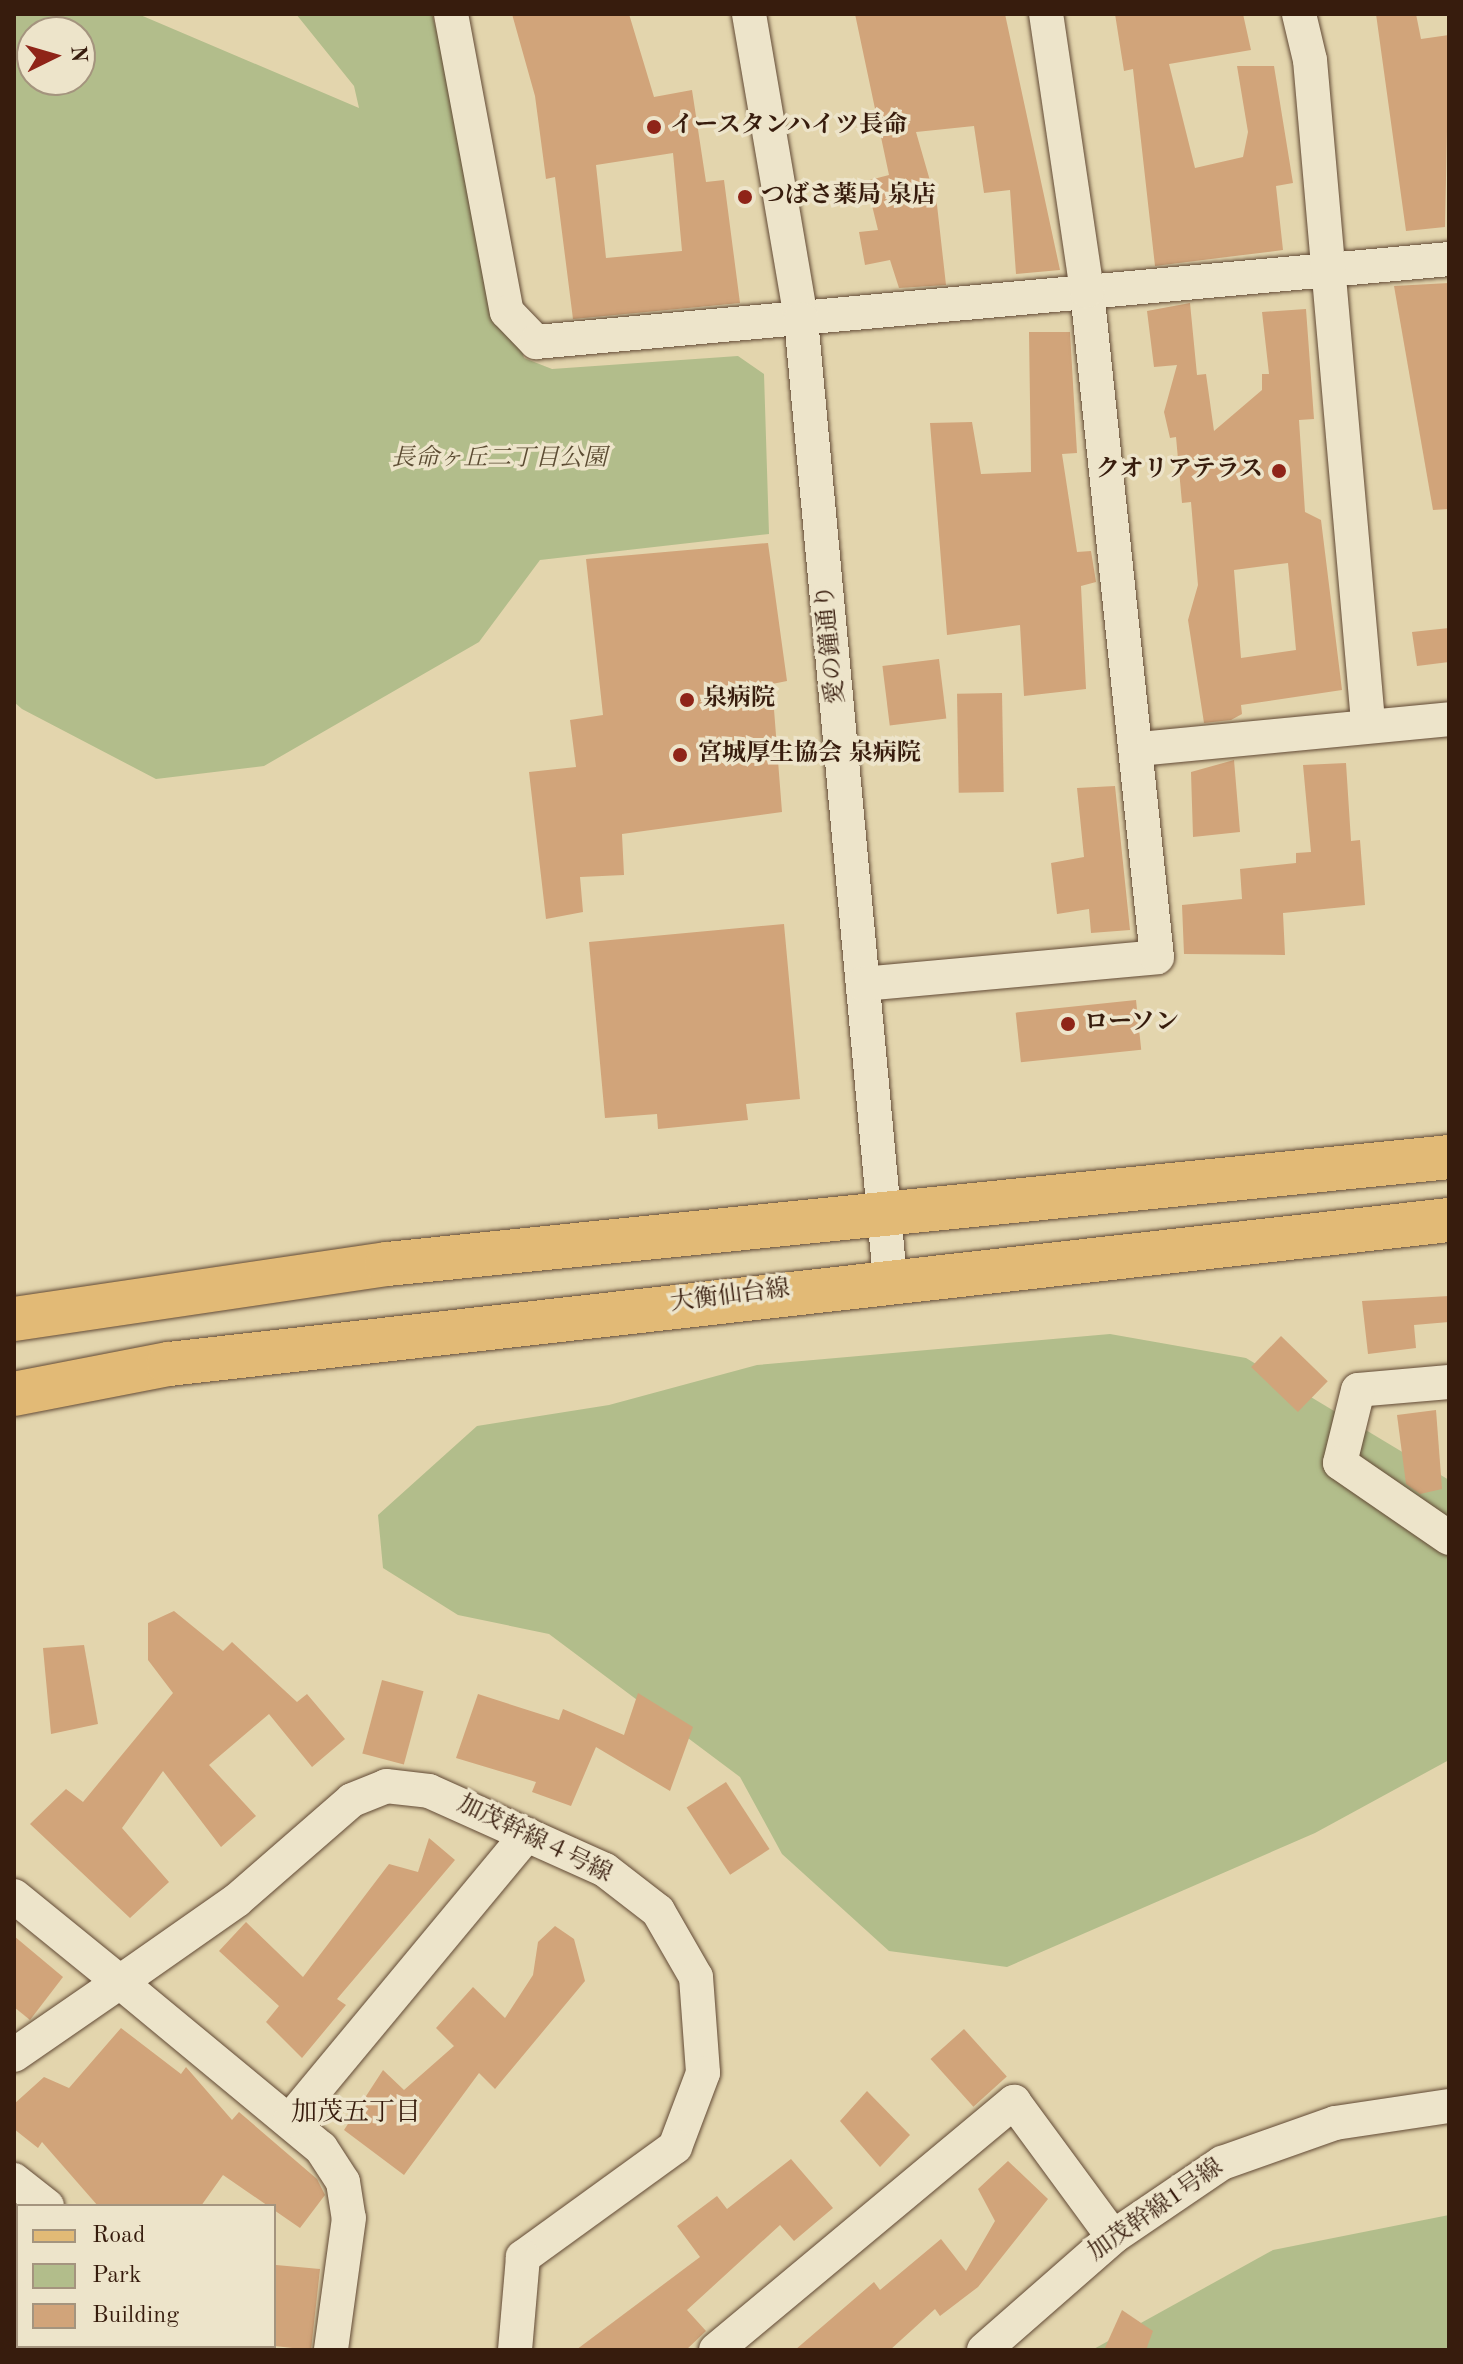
<!DOCTYPE html>
<html>
<head>
<meta charset="utf-8">
<style>
	body { margin:0 }
	#map { position:relative; width:1463px; height:2364px; overflow:hidden; background:#e3d5ad; font-family:"Old Standard TT","Noto Serif JP",serif }
	div>[style] { position:absolute }
	.green>* { inset:0; background:#b2bd8b }
	.building>* { inset:0; background:#d1a47a; transform-origin:0 0 }
	.roads { filter:drop-shadow(0 0 2px #624a35) drop-shadow(0 0 2px #624a35) }
	.minor>* { height:34px; margin:-17px; padding:0 17px; transform-origin:17px; border-radius:17px; background:#ede4ca }
	.major>* { height:44px; margin:-22px; padding:0 22px; transform-origin:22px; border-radius:22px; background:#e2ba76 }
	.dots>* { width:22px; height:22px; translate:-50% -50%; box-sizing:border-box; border:4px solid #ede4ca; border-radius:50% }
	span { translate:-50% -50%; white-space:nowrap; text-align:center; line-height:1.15; -webkit-text-stroke:7px #ede4ca; paint-order:stroke }
	.poi-label { font-size:24px; color:#371c0d; font-weight:700 }
	.left { translate:0 -50%; text-align:left }
	.right { translate:-100% -50%; text-align:right }
	.park-label { font-size:24px; color:#5c4c33; font-style:italic }
	.street-label { font-size:24px; color:#371c0d }
	.neighbourhood-label { font-size:26px; color:#371c0d }
	.frame { position:absolute; inset:0; border:16px solid #371c0d; pointer-events:none }
	.legend { position:absolute; left:16px; top:2204px; width:260px; height:144px; box-sizing:border-box; background:#ede4ca; border:2px solid #a4947e; margin:0; padding:10px 14px; list-style:none; font-size:24px; color:#371c0d }
	.legend li { display:flex; align-items:center; gap:16px; height:40px }
	.legend b { width:40px; border:2px solid #a4947e }
	.north { position:absolute; left:16px; top:16px; width:80px; height:80px; box-sizing:border-box; background:#ede4ca; border:2px solid #a4947e; border-radius:50%; rotate:85deg; font-size:22px; font-weight:700; line-height:32px; text-align:center; color:#371c0d }
	.north::after { content:''; display:block; margin:auto; width:28px; height:36px; background:#8f2418; clip-path:polygon(50% 0,100% 100%,50% 72%,0 100%) }
</style>
</head>
<body>
<div id="map">
	<div class="green">
		<div style="clip-path:polygon(evenodd,14px 14px,138px 14px,359px 108px,354px 86px,296px 14px,432px 14px,524px 358px,552px 369px,738px 356px,764px 374px,769px 534px,540px 560px,479px 642px,264px 766px,156px 779px,22px 709px,14px 702px,14px 14px,32px 32px,80px 32px,80px 80px,32px 80px,32px 32px)"></div>
		<div style="clip-path:polygon(1110px 1334px,1246px 1358px,1449px 1480px,1449px 1760px,1315px 1833px,1007px 1967px,889px 1951px,782px 1854px,740px 1777px,549px 1634px,458px 1615px,383px 1568px,378px 1515px,477px 1426px,609px 1405px,757px 1365px)"></div>
		<div style="clip-path:polygon(1449px 2215px,1449px 2350px,1092px 2350px,1273px 2250px)"></div>
	</div>
	<div class="building">
		<div style="clip-path:polygon(evenodd,512px 14px,629px 14px,654px 97px,692px 90px,706px 182px,724px 180px,740px 303px,573px 319px,555px 177px,546px 179px,535px 96px,512px 14px,673px 153px,682px 251px,606px 258px,596px 165px,673px 153px)"></div>
		<div style="clip-path:polygon(855px 14px,1005px 14px,1060px 270px,1016px 274px,1010px 190px,984px 193px,974px 126px,916px 132px,937px 205px,946px 285px,899px 288px,890px 260px,865px 265px,859px 232px,878px 230px,866px 181px,889px 175px)"></div>
		<div style="clip-path:polygon(1115px 14px,1243px 14px,1251px 50px,1169px 64px,1195px 168px,1243px 157px,1248px 132px,1237px 66px,1274px 66px,1293px 183px,1276px 186px,1283px 250px,1155px 266px,1133px 69px,1124px 71px)"></div>
		<div style="clip-path:polygon(1376px 14px,1416px 14px,1421px 39px,1449px 35px,1445px 227px,1406px 231px)"></div>
		<div style="clip-path:polygon(1449px 283px,1449px 509px,1433px 510px,1394px 286px)"></div>
		<div style="clip-path:polygon(evenodd,1190px 303px,1197px 375px,1206px 374px,1214px 431px,1262px 390px,1262px 374px,1269px 374px,1262px 312px,1306px 309px,1314px 419px,1299px 420px,1305px 512px,1321px 520px,1342px 690px,1241px 705px,1242px 714px,1231px 720px,1204px 723px,1188px 620px,1198px 585px,1191px 502px,1182px 503px,1176px 437px,1170px 438px,1164px 412px,1177px 365px,1154px 367px,1147px 311px,1190px 303px,1288px 563px,1296px 650px,1241px 658px,1234px 570px,1288px 563px)"></div>
		<div style="clip-path:polygon(1029px 332px,1070px 332px,1077px 453px,1062px 454px,1077px 552px,1091px 551px,1096px 582px,1081px 586px,1086px 689px,1024px 696px,1020px 625px,947px 635px,930px 423px,972px 422px,981px 474px,1031px 472px)"></div>
		<div style="clip-path:polygon(768px 543px,787px 681px,772px 684px,782px 812px,622px 834px,624px 875px,580px 877px,583px 912px,546px 919px,529px 772px,576px 767px,570px 720px,603px 715px,586px 559px)"></div>
		<div style="clip-path:polygon(1449px 628px,1449px 662px,1417px 666px,1412px 632px)"></div>
		<div style="left:939px;top:659px;width:60px;height:57px;rotate:83deg"></div>
		<div style="left:1002px;top:693px;width:99px;height:45px;rotate:89deg"></div>
		<div style="clip-path:polygon(1234px 760px,1240px 832px,1193px 837px,1191px 772px)"></div>
		<div style="clip-path:polygon(1346px 763px,1351px 841px,1360px 840px,1365px 905px,1283px 913px,1285px 955px,1184px 954px,1182px 905px,1242px 899px,1240px 869px,1296px 863px,1296px 853px,1311px 852px,1303px 765px)"></div>
		<div style="clip-path:polygon(1115px 786px,1130px 930px,1091px 933px,1089px 909px,1057px 914px,1051px 863px,1084px 857px,1077px 788px)"></div>
		<div style="clip-path:polygon(784px 924px,800px 1099px,746px 1104px,748px 1120px,658px 1129px,657px 1114px,605px 1118px,589px 942px)"></div>
		<div style="left:1136px;top:1000px;width:50px;height:121px;rotate:84deg"></div>
		<div style="clip-path:polygon(1449px 1296px,1449px 1322px,1414px 1325px,1416px 1348px,1368px 1354px,1362px 1301px)"></div>
		<div style="left:1281px;top:1336px;width:65px;height:43px;rotate:44deg"></div>
		<div style="clip-path:polygon(1436px 1410px,1442px 1489px,1420px 1494px,1406px 1484px,1397px 1415px)"></div>
		<div style="clip-path:polygon(174px 1611px,223px 1651px,232px 1642px,297px 1702px,307px 1694px,345px 1739px,312px 1767px,269px 1714px,209px 1765px,256px 1816px,221px 1847px,163px 1771px,122px 1828px,169px 1882px,130px 1918px,30px 1824px,66px 1789px,83px 1802px,173px 1693px,148px 1660px,148px 1623px)"></div>
		<div style="clip-path:polygon(84px 1645px,98px 1724px,51px 1734px,43px 1648px)"></div>
		<div style="left:382px;top:1680px;width:43px;height:76px;rotate:15deg"></div>
		<div style="clip-path:polygon(638px 1693px,693px 1727px,670px 1791px,596px 1747px,571px 1806px,532px 1792px,536px 1782px,456px 1758px,478px 1694px,559px 1720px,563px 1709px,624px 1735px)"></div>
		<div style="left:726px;top:1782px;width:80px;height:47px;rotate:57deg"></div>
		<div style="clip-path:polygon(429px 1838px,455px 1860px,337px 1999px,346px 2005px,302px 2058px,266px 2022px,279px 2006px,219px 1951px,246px 1922px,303px 1977px,389px 1864px,418px 1872px)"></div>
		<div style="clip-path:polygon(555px 1926px,574px 1939px,585px 1981px,495px 2089px,479px 2073px,404px 2175px,344px 2130px,383px 2070px,404px 2090px,454px 2046px,436px 2028px,473px 1987px,505px 2018px,533px 1975px,538px 1942px)"></div>
		<div style="clip-path:polygon(14px 1936px,63px 1977px,30px 2020px,14px 2007px)"></div>
		<div style="clip-path:polygon(121px 2028px,181px 2074px,186px 2067px,232px 2120px,239px 2112px,317px 2179px,325px 2195px,300px 2228px,223px 2175px,201px 2206px,98px 2206px,42px 2142px,38px 2148px,14px 2129px,14px 2104px,44px 2077px,69px 2088px)"></div>
		<div style="left:964px;top:2029px;width:64px;height:45px;rotate:48deg"></div>
		<div style="clip-path:polygon(867px 2091px,910px 2135px,880px 2167px,840px 2121px)"></div>
		<div style="clip-path:polygon(791px 2159px,833px 2208px,794px 2241px,780px 2225px,687px 2310px,706px 2331px,686px 2350px,576px 2350px,700px 2257px,677px 2226px,717px 2196px,727px 2209px)"></div>
		<div style="clip-path:polygon(1008px 2161px,1048px 2199px,978px 2287px,940px 2316px,935px 2309px,890px 2350px,795px 2350px,874px 2282px,880px 2290px,941px 2239px,966px 2271px,995px 2221px,978px 2189px)"></div>
		<div style="clip-path:polygon(276px 2265px,320px 2269px,311px 2350px,274px 2346px)"></div>
		<div style="clip-path:polygon(1122px 2310px,1153px 2331px,1146px 2350px,1104px 2350px)"></div>
	</div>
	<div class="roads">
		<div class="minor">
			<div style="left:451px;top:14px;width:303px;rotate:79.4deg"></div>
			<div style="left:507px;top:312px;width:42px;rotate:46deg"></div>
			<div style="left:536px;top:342px;width:917px;rotate:-5.19deg"></div>
			<div style="left:749px;top:14px;width:309px;rotate:80.3deg"></div>
			<div style="left:801px;top:319px;width:963px;rotate:84.7deg"></div>
			<div style="left:1299px;top:14px;width:47px;rotate:76.6deg"></div>
			<div style="left:1310px;top:60px;width:665px;rotate:84.99deg"></div>
			<div style="left:1139px;top:749px;width:311px;rotate:-5.5deg"></div>
			<div style="left:863px;top:984px;width:295px;rotate:-5.2deg"></div>
			<div style="left:1157px;top:957px;width:670px;rotate:-96deg"></div>
			<div style="left:1087px;top:291px;width:280px;rotate:-98.4deg"></div>
			<div style="left:1449px;top:1382px;width:91px;rotate:175deg"></div>
			<div style="left:1358px;top:1390px;width:75px;rotate:103.9deg"></div>
			<div style="left:1340px;top:1463px;width:132px;rotate:34.5deg"></div>
			<div style="left:14px;top:1896px;width:136px;rotate:39.1deg"></div>
			<div style="left:120px;top:1982px;width:143px;rotate:-35deg"></div>
			<div style="left:237px;top:1900px;width:152px;rotate:-41deg"></div>
			<div style="left:352px;top:1800px;width:37px;rotate:-22deg"></div>
			<div style="left:386px;top:1786px;width:43px;rotate:6.6deg"></div>
			<div style="left:429px;top:1791px;width:193px;rotate:24.2deg"></div>
			<div style="left:605px;top:1870px;width:67px;rotate:37.7deg"></div>
			<div style="left:658px;top:1911px;width:76px;rotate:60.1deg"></div>
			<div style="left:696px;top:1977px;width:96px;rotate:85.8deg"></div>
			<div style="left:703px;top:2073px;width:79px;rotate:110.7deg"></div>
			<div style="left:675px;top:2147px;width:188px;rotate:144.1deg"></div>
			<div style="left:523px;top:2257px;width:93px;rotate:94.9deg"></div>
			<div style="left:14px;top:2055px;width:129px;rotate:-34.6deg"></div>
			<div style="left:120px;top:1982px;width:261px;rotate:39.6deg"></div>
			<div style="left:321px;top:2148px;width:40px;rotate:57.1deg"></div>
			<div style="left:343px;top:2182px;width:36px;rotate:81deg"></div>
			<div style="left:349px;top:2218px;width:133px;rotate:97.8deg"></div>
			<div style="left:290px;top:2120px;width:371px;rotate:-50.3deg"></div>
			<div style="left:14px;top:2180px;width:42px;rotate:38.2deg"></div>
			<div style="left:229px;top:2346px;width:6px;rotate:39deg"></div>
			<div style="left:716px;top:2350px;width:388px;rotate:-39.8deg"></div>
			<div style="left:1014px;top:2102px;width:167px;rotate:53.7deg"></div>
			<div style="left:984px;top:2350px;width:171px;rotate:-41.2deg"></div>
			<div style="left:1113px;top:2237px;width:132px;rotate:-34.2deg"></div>
			<div style="left:1222px;top:2163px;width:120px;rotate:-19.5deg"></div>
			<div style="left:1335px;top:2123px;width:115px;rotate:-8.5deg"></div>
		</div>
		<div class="major">
			<div style="left:14px;top:1319px;width:377px;rotate:-8.4deg"></div>
			<div style="left:387px;top:1264px;width:1067px;rotate:-5.75deg"></div>
			<div style="left:14px;top:1394px;width:158px;rotate:-11deg"></div>
			<div style="left:169px;top:1364px;width:1288px;rotate:-6.42deg"></div>
		</div>
	</div>
	<div class="dots">
		<div style="left:654px;top:127px;background:#8f2418"></div>
		<div style="left:745px;top:197px;background:#8f2418"></div>
		<div style="left:1279px;top:471px;background:#8f2418"></div>
		<div style="left:687px;top:700px;background:#8f2418"></div>
		<div style="left:680px;top:755px;background:#8f2418"></div>
		<div style="left:1068px;top:1024px;background:#8f2418"></div>
	</div>
	<div class="poi-label">
		<span class="left" style="left:670px;top:127px">イースタンハイツ長命</span>
		<span class="left" style="left:761px;top:197px">つばさ薬局 泉店</span>
		<span class="right" style="left:1263px;top:471px">クオリアテラス</span>
		<span class="left" style="left:703px;top:700px">泉病院</span>
		<span class="left" style="left:698px;top:755px">宮城厚生協会 泉病院</span>
		<span class="left" style="left:1084px;top:1024px">ローソン</span>
	</div>
	<div class="park-label">
		<span style="left:499px;top:460px">長命ヶ丘二丁目公園</span>
	</div>
	<div class="street-label">
		<span style="left:832px;top:644px;rotate:-96deg">愛の鐘通り</span>
		<span style="left:730px;top:1297px;rotate:-7deg">大衡仙台線</span>
		<span style="left:534px;top:1840px;rotate:26deg">加茂幹線４号線</span>
		<span style="left:1156px;top:2211px;rotate:-35deg">加茂幹線1号線</span>
	</div>
	<div class="neighbourhood-label">
		<span style="left:356px;top:2114px">加茂五丁目</span>
	</div>
	<div class="frame"></div>
	<ul class="legend">
	<li><b style="height:10px;background:#e2ba76"></b>Road</li>
	<li><b style="height:22px;background:#b2bd8b"></b>Park</li>
	<li><b style="height:22px;background:#d1a47a"></b>Building</li>
	</ul>
	<div class="north">N</div>
</div>
</body>
</html>
